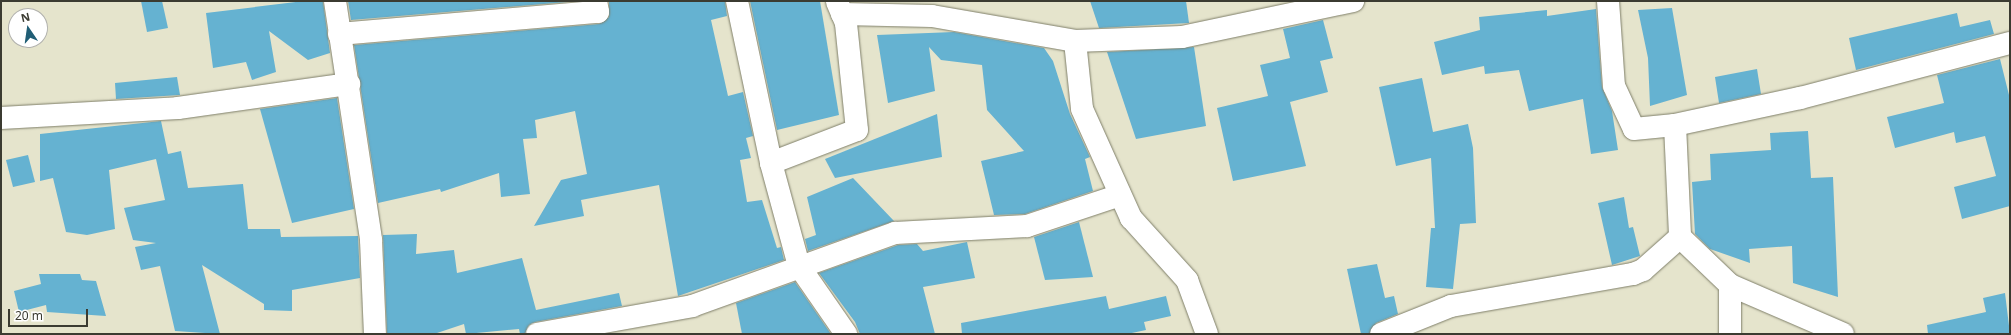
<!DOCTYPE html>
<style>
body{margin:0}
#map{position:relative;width:2011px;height:335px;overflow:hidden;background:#e5e4cc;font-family:"Noto Sans",sans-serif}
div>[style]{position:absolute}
.building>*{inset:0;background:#65b2d1}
.roads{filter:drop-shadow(0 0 1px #7f7f69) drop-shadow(0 0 1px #7f7f69)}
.minor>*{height:22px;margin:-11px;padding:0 11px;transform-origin:11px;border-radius:11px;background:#fff}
span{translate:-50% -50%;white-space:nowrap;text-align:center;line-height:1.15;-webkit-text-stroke:3px #fff;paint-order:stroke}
.frame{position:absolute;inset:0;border:2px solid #3b3b31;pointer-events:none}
.north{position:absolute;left:8px;top:8px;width:40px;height:40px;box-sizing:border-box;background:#fff;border:1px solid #b1b1ad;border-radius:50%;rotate:347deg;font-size:11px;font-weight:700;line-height:16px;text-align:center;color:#3b3b31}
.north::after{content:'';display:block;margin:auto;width:14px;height:18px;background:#205e75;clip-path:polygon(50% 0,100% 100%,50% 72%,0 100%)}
.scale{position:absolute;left:8px;top:309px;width:80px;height:18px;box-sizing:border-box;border:2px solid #3b3b31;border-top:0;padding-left:5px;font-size:12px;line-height:14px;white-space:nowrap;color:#3b3b31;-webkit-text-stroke:3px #fff;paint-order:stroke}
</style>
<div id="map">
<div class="building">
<i style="clip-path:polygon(141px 1px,162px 1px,168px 28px,147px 32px)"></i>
<i style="clip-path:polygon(304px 1px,323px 1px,330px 53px,308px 60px,269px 31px,276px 72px,252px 80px,246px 62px,213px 68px,206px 13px)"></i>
<i style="clip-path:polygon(348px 1px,580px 1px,351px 20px)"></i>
<i style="clip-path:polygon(609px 1px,725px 1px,727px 16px,711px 20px,728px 96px,743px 92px,753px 136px,746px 138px,751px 158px,740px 160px,747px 202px,762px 200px,777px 248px,781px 247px,784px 260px,678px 296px,659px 185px,581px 200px,584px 216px,534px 226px,561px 180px,587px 174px,575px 111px,535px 120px,537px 138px,523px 139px,530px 194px,501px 197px,499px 173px,441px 192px,440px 189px,378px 203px,354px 45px,599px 24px,609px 17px)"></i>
<i style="clip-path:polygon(750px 1px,820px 1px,839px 115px,777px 130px)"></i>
<i style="clip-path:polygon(1090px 1px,1186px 1px,1189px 23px,1099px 28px)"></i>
<i style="clip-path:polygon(1672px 8px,1687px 95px,1650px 106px,1648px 58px,1638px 10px)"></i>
<i style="clip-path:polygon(1596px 9px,1602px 87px,1612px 111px,1618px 150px,1591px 154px,1583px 99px,1529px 111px,1519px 70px,1485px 74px,1484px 66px,1442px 75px,1434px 42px,1480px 30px,1479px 17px,1547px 10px,1547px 16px)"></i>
<i style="clip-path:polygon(1957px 13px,1960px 27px,1990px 20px,1994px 34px,1856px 70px,1849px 38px)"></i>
<i style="clip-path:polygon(1323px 20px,1333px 58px,1320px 61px,1328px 92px,1290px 102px,1306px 166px,1233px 181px,1217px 108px,1268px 96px,1260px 65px,1290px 58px,1283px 29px)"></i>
<i style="clip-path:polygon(954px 32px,1044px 48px,1053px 61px,1070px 114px,1090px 157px,1085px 159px,1093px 191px,1025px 214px,994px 215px,981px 161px,1024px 151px,987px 110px,982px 65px,941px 60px,929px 47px,935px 91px,888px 103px,877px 35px)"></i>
<i style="clip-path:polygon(1194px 47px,1206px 126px,1136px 139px,1107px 52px)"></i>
<i style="clip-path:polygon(2000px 59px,2010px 99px,2010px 206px,1962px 219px,1954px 187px,1996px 176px,1985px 136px,1956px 143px,1954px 132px,1895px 148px,1887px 117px,1944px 103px,1937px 75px)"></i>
<i style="clip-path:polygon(1757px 69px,1761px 94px,1719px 103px,1715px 77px)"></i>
<i style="clip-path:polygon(177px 77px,180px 95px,116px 99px,115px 83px)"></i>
<i style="clip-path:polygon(1422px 78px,1433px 132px,1468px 124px,1473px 148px,1476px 223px,1460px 224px,1453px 289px,1426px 287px,1431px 228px,1435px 228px,1431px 158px,1396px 166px,1379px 87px)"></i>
<i style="clip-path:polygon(337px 98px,354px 209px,292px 223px,260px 109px)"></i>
<i style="clip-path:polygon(937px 114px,942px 157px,835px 178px,825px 159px)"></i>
<i style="clip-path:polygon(161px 121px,168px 154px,181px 151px,188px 188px,243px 184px,248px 229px,280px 229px,281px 237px,358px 236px,360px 278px,292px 290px,292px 311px,264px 310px,264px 304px,202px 265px,220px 334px,175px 331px,160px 266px,141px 270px,135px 247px,156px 243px,133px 240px,124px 208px,165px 200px,156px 159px,109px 170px,115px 229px,87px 235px,66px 232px,53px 178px,40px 181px,40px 134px)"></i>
<i style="clip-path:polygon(1808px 131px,1811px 178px,1833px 177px,1838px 297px,1793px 283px,1792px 246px,1749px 249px,1750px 263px,1710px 249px,1695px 234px,1692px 182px,1711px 180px,1710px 154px,1771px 150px,1770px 133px)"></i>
<i style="clip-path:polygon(28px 155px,35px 182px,13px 187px,6px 160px)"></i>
<i style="clip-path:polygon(853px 178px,894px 221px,808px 251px,805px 239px,816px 235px,807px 197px)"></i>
<i style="clip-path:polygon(1624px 197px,1629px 228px,1633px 227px,1640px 256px,1612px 265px,1598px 203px)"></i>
<i style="clip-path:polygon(1079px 222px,1093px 277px,1045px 280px,1034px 237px)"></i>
<i style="clip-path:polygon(417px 234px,416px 254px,454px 250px,457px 273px,522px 258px,536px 310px,619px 293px,622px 306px,535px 322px,529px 325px,525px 334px,520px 334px,519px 329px,466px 334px,464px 324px,434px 334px,387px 334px,383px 235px)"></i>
<i style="clip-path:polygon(967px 242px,975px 278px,923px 287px,935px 334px,860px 334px,855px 322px,819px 273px,898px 245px,917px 244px,923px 251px)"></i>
<i style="clip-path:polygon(1377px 264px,1385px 298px,1394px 296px,1398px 314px,1376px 323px,1369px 334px,1361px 334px,1347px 269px)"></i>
<i style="clip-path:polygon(39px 274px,80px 274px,82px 280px,96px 281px,106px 316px,47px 312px,46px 305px,19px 312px,14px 291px,41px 284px)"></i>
<i style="clip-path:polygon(795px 282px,831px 334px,742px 334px,736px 303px)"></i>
<i style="clip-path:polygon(2005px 293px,2010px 334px,1928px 334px,1927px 325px,1986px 312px,1983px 298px)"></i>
<i style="clip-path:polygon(1106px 296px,1109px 309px,1166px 296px,1171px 316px,1144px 322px,1146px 330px,1127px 334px,962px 334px,961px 323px)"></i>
</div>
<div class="roads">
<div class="minor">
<i style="left:335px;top:1px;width:242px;rotate:81.4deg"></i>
<i style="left:371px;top:240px;width:94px;rotate:87.6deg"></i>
<i style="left:737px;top:1px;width:166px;rotate:78.1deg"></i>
<i style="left:771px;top:163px;width:107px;rotate:74.8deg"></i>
<i style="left:799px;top:266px;width:83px;rotate:55.3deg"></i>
<i style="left:1608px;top:1px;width:85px;rotate:86deg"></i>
<i style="left:1614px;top:86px;width:47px;rotate:65.1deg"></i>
<i style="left:1634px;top:129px;width:41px;rotate:-5.6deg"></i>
<i style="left:1675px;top:125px;width:128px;rotate:-12.2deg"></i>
<i style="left:1800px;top:98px;width:217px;rotate:-14.7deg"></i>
<i style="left:842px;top:14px;width:90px;rotate:1.3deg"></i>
<i style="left:932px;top:16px;width:145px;rotate:9.9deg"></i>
<i style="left:1075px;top:41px;width:107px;rotate:-2.1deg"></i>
<i style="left:1182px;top:37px;width:175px;rotate:-11.9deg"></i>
<i style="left:339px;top:34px;width:260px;rotate:-4.9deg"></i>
<i style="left:598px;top:12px;width:11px;rotate:-100deg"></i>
<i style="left:1075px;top:41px;width:68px;rotate:84.1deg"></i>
<i style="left:1082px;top:109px;width:120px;rotate:65.8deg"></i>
<i style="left:1131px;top:218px;width:84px;rotate:47.9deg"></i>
<i style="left:1187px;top:280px;width:58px;rotate:69.7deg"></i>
<i style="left:1px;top:118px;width:177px;rotate:-3.2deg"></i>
<i style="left:178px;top:108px;width:173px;rotate:-8deg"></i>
<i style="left:1675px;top:125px;width:112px;rotate:87.4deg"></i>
<i style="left:1680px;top:237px;width:69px;rotate:43.8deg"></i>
<i style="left:1730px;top:285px;width:49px;rotate:90deg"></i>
<i style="left:771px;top:163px;width:92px;rotate:-21deg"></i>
<i style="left:857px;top:130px;width:108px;rotate:-95.9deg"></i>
<i style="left:846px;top:23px;width:23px;rotate:-113deg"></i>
<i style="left:1730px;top:285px;width:123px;rotate:23.4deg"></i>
<i style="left:537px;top:334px;width:158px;rotate:-10.2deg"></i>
<i style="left:692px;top:306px;width:216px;rotate:-19.8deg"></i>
<i style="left:895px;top:233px;width:132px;rotate:-3deg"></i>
<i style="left:1027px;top:226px;width:98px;rotate:-18.4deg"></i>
<i style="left:1381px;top:334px;width:75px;rotate:-21.8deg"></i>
<i style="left:1451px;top:306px;width:185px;rotate:-10deg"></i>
<i style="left:1633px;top:274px;width:11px;rotate:-22deg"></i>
<i style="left:1643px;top:270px;width:50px;rotate:-41.7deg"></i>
</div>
</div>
<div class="frame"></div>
<div class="north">N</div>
<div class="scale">20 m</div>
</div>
